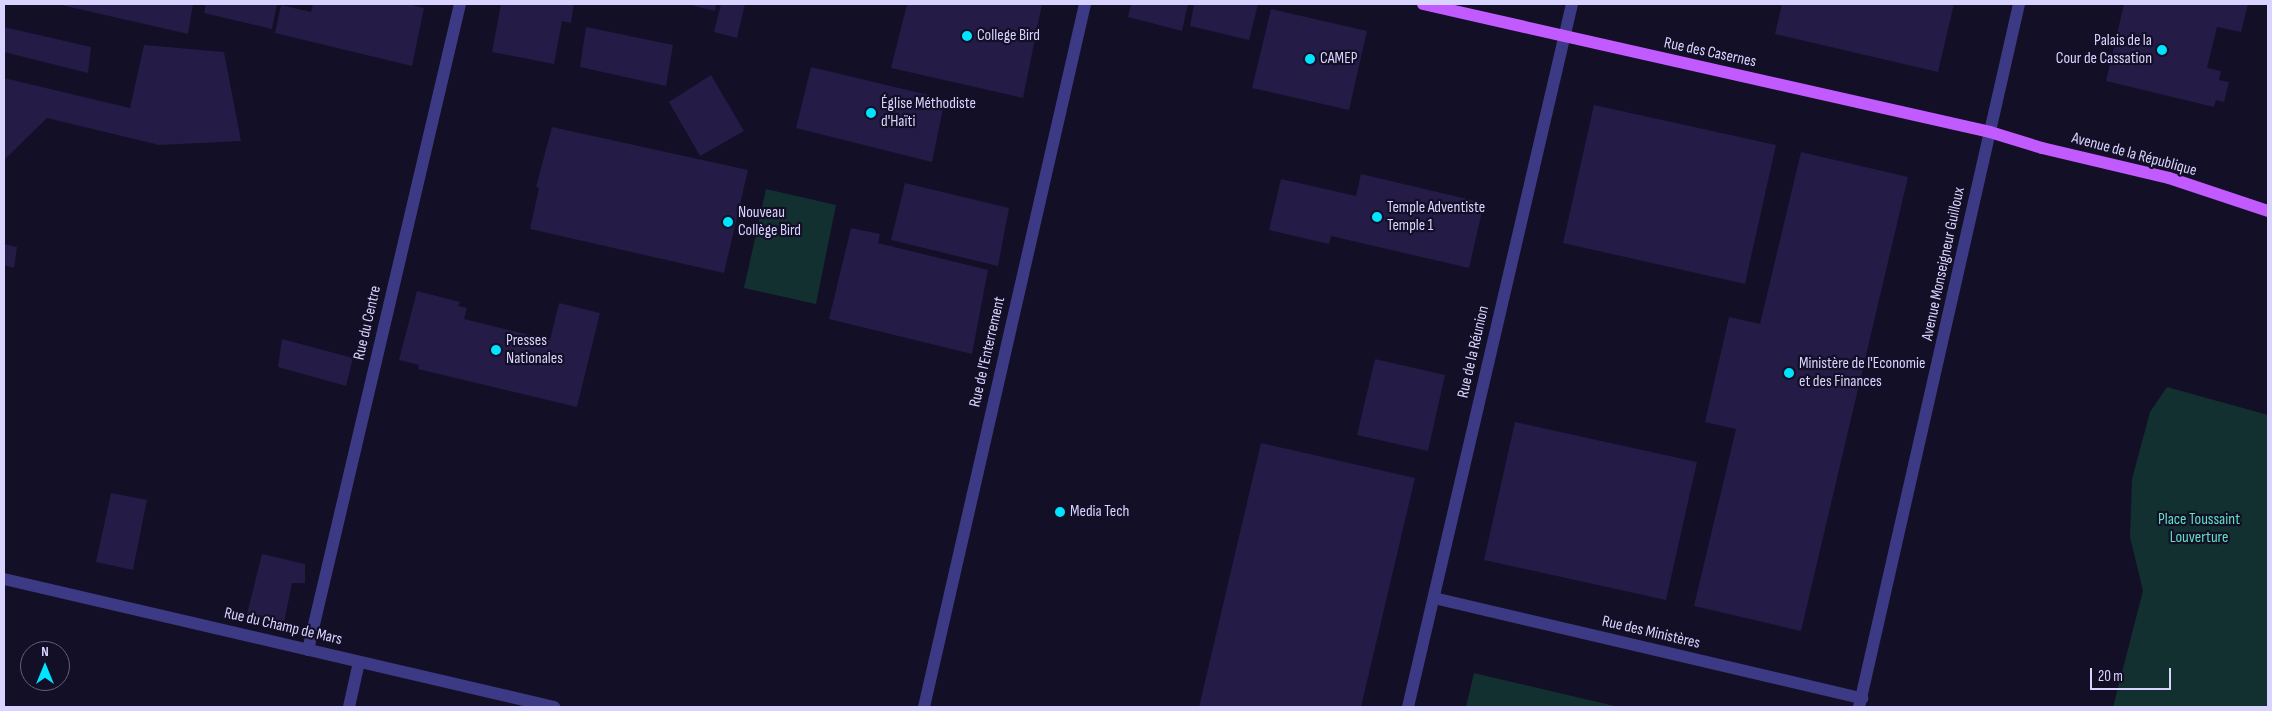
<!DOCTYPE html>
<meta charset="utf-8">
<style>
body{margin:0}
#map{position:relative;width:2272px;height:711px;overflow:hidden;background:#130f26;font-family:"Sofia Sans Condensed",sans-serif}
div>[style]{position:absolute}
.green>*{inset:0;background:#12302f}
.building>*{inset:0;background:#241b47}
.minor>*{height:12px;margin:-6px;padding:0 6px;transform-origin:6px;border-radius:6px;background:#3d3a85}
.major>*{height:12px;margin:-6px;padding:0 6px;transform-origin:6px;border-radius:6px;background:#c25bff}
.dots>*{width:14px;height:14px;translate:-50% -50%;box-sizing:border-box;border:2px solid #130f26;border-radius:50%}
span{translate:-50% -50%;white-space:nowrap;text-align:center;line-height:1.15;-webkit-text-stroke:4.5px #130f26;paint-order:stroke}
.poi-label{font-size:16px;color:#d9d4ff}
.left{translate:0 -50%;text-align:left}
.right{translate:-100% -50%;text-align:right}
.street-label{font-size:16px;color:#d9d4ff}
.park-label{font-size:16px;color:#5fe0c0}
.frame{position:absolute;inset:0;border:5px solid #d9d4ff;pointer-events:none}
.north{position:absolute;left:20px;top:641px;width:50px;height:50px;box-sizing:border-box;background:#130f26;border:1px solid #625e7d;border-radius:50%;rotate:0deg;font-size:14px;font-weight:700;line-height:20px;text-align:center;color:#d9d4ff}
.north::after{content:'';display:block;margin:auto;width:18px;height:22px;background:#00e5ff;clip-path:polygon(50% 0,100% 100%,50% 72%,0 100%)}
.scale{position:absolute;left:2090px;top:668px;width:81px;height:22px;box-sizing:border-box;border:2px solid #d9d4ff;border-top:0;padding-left:6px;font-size:15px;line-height:18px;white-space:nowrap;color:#d9d4ff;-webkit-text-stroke:4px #130f26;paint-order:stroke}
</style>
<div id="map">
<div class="green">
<i style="clip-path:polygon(766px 189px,836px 205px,816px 304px,744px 288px)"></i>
<i style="clip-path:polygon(2167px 387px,2268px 415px,2268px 707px,2113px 707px,2143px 591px,2130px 537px,2132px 479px,2150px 412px)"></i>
<i style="clip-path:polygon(1474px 673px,1619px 707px,1466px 707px)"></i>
</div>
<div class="building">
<i style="clip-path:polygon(57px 4px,193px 4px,188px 34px)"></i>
<i style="clip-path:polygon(206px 4px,277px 4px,272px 29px,204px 13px)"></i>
<i style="clip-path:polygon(313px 4px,408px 4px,424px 8px,412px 66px,275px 33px,281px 5px,311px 12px)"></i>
<i style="clip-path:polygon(501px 4px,574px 4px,571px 23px,562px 21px,554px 64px,492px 52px)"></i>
<i style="clip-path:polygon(687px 4px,716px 4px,715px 11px)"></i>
<i style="clip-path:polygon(721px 4px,745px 4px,737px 38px,714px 32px)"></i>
<i style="clip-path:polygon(907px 4px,1042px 4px,1023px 98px,891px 68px)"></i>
<i style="clip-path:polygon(1131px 4px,1188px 4px,1182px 31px,1128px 17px)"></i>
<i style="clip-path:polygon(1194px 4px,1258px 4px,1249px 40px,1190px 26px)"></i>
<i style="clip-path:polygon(1782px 4px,1954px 4px,1938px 72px,1775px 34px)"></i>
<i style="clip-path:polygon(2124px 4px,2248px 4px,2241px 32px,2217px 27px,2207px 68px,2221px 71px,2219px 80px,2229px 82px,2224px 102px,2216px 100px,2214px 107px,2106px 81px)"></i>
<i style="clip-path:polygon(1271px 9px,1367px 31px,1349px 110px,1252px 88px)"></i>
<i style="clip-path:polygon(4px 27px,91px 47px,88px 73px,4px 52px)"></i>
<i style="clip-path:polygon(586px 27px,673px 45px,666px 86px,580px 67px)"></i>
<i style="clip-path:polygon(144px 45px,224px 52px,241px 141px,159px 145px,47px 118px,4px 160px,4px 78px,130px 108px)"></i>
<i style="clip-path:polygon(811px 67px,945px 99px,932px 162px,796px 128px)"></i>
<i style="clip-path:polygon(711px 75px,744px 131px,700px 156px,669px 102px)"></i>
<i style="clip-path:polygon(1594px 105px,1776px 145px,1745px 284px,1563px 243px)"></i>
<i style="clip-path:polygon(552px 127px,748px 170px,724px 273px,530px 229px,539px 188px,536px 187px)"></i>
<i style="clip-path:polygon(1801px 152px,1908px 177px,1801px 631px,1694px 606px,1736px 429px,1705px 422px,1729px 317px,1760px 324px)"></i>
<i style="clip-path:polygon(1361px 174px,1484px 203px,1469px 268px,1331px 236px,1329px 244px,1269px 230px,1281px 179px,1356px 196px)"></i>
<i style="clip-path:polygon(905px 183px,1009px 208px,998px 266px,891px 240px)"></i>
<i style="clip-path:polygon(851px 228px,880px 234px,878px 243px,988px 270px,972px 354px,829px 319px)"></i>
<i style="clip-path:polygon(4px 244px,17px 247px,14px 268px,4px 265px)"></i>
<i style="clip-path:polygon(417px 291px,460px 302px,458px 306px,467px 308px,464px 319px,550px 340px,559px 303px,600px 313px,577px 407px,418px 369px,419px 365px,399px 360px)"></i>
<i style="clip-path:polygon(282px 339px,353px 358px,346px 386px,278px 367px)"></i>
<i style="clip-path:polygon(1375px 359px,1445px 375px,1428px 451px,1357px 435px)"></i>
<i style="clip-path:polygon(1515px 422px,1697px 462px,1666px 600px,1484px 560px)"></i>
<i style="clip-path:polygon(1261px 443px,1415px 478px,1361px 707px,1199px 707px)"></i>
<i style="clip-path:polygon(111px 493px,147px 500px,133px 570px,96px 562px)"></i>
<i style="clip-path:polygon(262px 554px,305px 564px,305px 583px,292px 583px,284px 623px,247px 614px)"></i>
</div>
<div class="minor">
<i style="left:4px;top:579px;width:565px;rotate:13.1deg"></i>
<i style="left:1434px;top:598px;width:440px;rotate:13.2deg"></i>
<i style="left:308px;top:650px;width:664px;rotate:-76.76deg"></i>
<i style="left:349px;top:707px;width:46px;rotate:-77.5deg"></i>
<i style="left:924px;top:707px;width:721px;rotate:-77.1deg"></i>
<i style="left:1408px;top:707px;width:722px;rotate:-76.87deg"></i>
<i style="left:1859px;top:707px;width:721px;rotate:-77.18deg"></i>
</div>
<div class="major">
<i style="left:1423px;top:4px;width:581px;rotate:12.72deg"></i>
<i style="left:1990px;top:132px;width:54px;rotate:17.1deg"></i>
<i style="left:2042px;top:148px;width:130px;rotate:13.3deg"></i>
<i style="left:2169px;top:178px;width:104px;rotate:18.4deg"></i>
</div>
<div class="dots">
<i style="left:967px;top:36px;background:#00e5ff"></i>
<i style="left:2162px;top:50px;background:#00e5ff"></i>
<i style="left:1310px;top:59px;background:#00e5ff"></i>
<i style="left:871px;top:113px;background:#00e5ff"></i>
<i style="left:1377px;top:217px;background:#00e5ff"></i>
<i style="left:728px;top:222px;background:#00e5ff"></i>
<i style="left:496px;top:350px;background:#00e5ff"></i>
<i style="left:1789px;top:373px;background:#00e5ff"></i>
<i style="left:1060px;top:512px;background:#00e5ff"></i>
</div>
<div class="poi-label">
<span class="left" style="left:977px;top:36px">College Bird</span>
<span class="right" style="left:2152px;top:50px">Palais de la<br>Cour de Cassation</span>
<span class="left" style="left:1320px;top:59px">CAMEP</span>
<span class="left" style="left:881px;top:113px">Église Méthodiste<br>d'Haïti</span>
<span class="left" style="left:1387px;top:217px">Temple Adventiste<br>Temple 1</span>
<span class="left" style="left:738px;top:222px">Nouveau<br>Collège Bird</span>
<span class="left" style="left:506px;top:350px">Presses<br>Nationales</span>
<span class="left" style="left:1799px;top:373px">Ministère de l'Economie<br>et des Finances</span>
<span class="left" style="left:1070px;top:512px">Media Tech</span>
</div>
<div class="street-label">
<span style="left:1710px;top:53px;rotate:12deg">Rue des Casernes</span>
<span style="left:2134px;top:155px;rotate:15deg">Avenue de la République</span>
<span style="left:1944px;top:264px;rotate:-78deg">Avenue Monseigneur Guilloux</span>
<span style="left:368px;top:323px;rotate:-77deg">Rue du Centre</span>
<span style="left:988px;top:352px;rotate:-77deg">Rue de l'Enterrement</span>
<span style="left:1474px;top:352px;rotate:-77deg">Rue de la Réunion</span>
<span style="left:283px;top:627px;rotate:13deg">Rue du Champ de Mars</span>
<span style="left:1651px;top:633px;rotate:13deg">Rue des Ministères</span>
</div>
<div class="park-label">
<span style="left:2199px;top:529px">Place Toussaint<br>Louverture</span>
</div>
<div class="frame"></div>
<div class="north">N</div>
<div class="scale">20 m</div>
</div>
